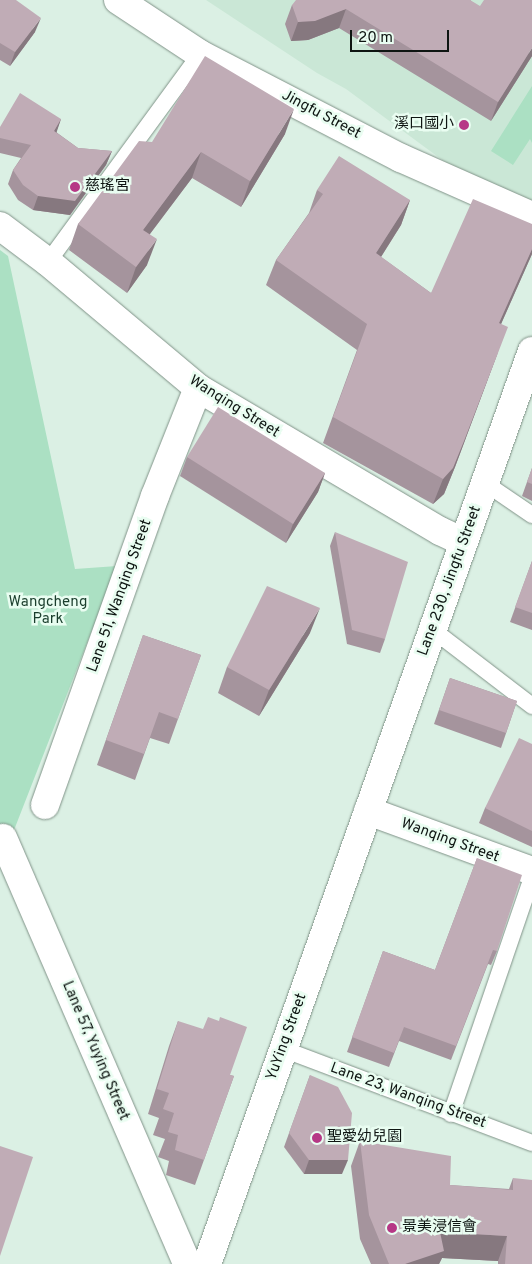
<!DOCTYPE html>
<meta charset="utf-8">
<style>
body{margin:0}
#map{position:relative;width:532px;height:1264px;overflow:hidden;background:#dbf0e4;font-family:Overpass,"Noto Sans TC",sans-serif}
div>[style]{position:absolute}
.built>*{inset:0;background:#cae7d6}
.green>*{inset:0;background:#abe0c3}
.roads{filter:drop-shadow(0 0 1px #809388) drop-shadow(0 0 1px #809388)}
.lane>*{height:16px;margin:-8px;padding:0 8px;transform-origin:8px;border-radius:8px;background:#fff}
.street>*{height:28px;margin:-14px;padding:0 14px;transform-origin:14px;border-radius:14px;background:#fff}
.secondary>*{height:28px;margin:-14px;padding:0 14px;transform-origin:14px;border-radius:14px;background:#fff}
.wall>*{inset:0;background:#a5949d}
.shaded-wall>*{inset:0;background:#86787f}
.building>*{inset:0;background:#c0acb6}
.dots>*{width:14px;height:14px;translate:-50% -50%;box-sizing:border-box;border:2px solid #e9fdf1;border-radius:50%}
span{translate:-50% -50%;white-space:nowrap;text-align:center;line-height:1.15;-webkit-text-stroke:5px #e9fdf1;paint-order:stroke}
.street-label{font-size:15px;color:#0e1512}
.poi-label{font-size:15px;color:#0e1512}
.right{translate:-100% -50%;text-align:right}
.left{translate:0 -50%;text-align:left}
.park-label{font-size:15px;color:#1b3e2d}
.scale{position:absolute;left:350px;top:30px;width:99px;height:22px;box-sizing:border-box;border:2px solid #0e1512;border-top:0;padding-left:6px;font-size:15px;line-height:18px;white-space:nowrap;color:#0e1512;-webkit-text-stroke:4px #e9fdf1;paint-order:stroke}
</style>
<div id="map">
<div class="built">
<i style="clip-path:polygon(206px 0,532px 0,532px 201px,445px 162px,346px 89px,317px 73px)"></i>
</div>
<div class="green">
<i style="clip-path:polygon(532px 86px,532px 143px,530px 139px,513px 165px,491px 151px)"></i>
<i style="clip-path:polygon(0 250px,8px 256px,75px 569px,117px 566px,0 866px)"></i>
</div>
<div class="roads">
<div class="lane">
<i style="left:48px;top:262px;width:258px;rotate:-53.8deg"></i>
<i style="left:485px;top:483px;width:57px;rotate:34.2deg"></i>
<i style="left:433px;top:630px;width:125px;rotate:37.5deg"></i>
<i style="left:283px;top:1049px;width:266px;rotate:20.7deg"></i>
<i style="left:451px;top:1114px;width:250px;rotate:-71.1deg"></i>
</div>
<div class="street">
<i style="left:0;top:226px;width:60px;rotate:36.9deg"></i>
<i style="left:48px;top:262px;width:196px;rotate:40deg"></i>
<i style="left:198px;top:388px;width:281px;rotate:30.6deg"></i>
<i style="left:440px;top:531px;width:26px;rotate:25deg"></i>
<i style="left:45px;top:805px;width:328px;rotate:-70.4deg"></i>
<i style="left:155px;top:496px;width:116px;rotate:-68.3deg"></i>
<i style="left:368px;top:811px;width:175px;rotate:20.1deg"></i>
<i style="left:3px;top:838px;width:464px;rotate:66.6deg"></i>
<i style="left:207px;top:1264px;width:969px;rotate:-70.41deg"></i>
</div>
<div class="secondary">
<i style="left:118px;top:0;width:98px;rotate:33.4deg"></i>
<i style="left:200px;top:54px;width:226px;rotate:27.4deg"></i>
<i style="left:401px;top:158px;width:143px;rotate:23.9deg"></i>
</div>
</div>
<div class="wall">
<i style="clip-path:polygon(0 0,35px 32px,10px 66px,0 60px)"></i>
<i style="clip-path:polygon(470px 0,532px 56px,491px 121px,339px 28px,308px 40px,291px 41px,285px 24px,292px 5px)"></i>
<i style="clip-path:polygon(61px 119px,56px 132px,78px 148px,112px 151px,106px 165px,70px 215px,33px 210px,18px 200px,8px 184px,13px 170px,21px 158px,0 153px,0 127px)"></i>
<i style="clip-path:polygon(285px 134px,241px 207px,192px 178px,150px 234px,147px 265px,127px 293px,69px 250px,78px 224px,152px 142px)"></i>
<i style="clip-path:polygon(317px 190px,410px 200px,401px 225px,381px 257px,431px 293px,532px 224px,532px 254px,501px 324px,498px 352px,455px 467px,444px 494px,433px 504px,323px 443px,357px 350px,266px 285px,276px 260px,309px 213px)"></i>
<i style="clip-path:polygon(187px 457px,325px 473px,318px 492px,286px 543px,180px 476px)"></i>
<i style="clip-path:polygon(532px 468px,532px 501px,522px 496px)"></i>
<i style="clip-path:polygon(335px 532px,385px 639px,380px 653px,347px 644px,330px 546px)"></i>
<i style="clip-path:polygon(532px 561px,532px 630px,510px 622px)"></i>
<i style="clip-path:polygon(310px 633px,259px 716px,218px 693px,227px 667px)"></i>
<i style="clip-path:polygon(143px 635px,201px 655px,169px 744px,150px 738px,135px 780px,97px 765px)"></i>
<i style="clip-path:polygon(450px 678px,517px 701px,501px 748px,434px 724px)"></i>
<i style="clip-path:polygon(532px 744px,532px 847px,479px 823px,485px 808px)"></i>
<i style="clip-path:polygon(477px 858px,497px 951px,491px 965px,488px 964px,451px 1060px,399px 1041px,389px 1067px,347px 1052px,383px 951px,435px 970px)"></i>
<i style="clip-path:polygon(178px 1021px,230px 1075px,234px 1076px,195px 1185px,166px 1175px,169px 1161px,158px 1157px,165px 1139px,153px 1135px,159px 1118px,148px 1114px,169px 1046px)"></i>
<i style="clip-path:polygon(310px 1075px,342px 1174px,304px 1174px,284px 1147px)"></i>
<i style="clip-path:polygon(360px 1141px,450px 1185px,509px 1189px,513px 1178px,532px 1264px,498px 1264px,498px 1261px,442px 1258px,439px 1264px,371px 1264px,360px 1239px,351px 1166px)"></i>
</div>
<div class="shaded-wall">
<i style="clip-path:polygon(346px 9px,339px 28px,308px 40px,291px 41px,298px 22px)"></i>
<i style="clip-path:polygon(41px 18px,35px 32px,10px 66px,15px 52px)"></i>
<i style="clip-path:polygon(532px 48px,532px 56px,491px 121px,498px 102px)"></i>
<i style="clip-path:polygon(294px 109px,285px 134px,241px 207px,250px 181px)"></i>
<i style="clip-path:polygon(61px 119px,56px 134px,54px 131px)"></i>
<i style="clip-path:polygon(112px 151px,106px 165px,70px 215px,33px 210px,38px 196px)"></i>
<i style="clip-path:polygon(201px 152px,192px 178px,134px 255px,143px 230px)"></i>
<i style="clip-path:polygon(410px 200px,401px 225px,367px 279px,376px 253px)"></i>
<i style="clip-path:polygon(157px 239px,147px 265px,127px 293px,136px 267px)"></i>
<i style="clip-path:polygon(532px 249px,532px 254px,490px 349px,499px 323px)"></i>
<i style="clip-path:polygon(498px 352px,455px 467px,444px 494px,433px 504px,443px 479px)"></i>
<i style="clip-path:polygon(325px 473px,318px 492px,286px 543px,293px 524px)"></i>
<i style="clip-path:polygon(320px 608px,310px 633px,259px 716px,269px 690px)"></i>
<i style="clip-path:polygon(309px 1160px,348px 1160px,342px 1174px,304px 1174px)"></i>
<i style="clip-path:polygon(440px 1232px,507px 1236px,498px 1261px,442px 1258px,439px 1264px,405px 1264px)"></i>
</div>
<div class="building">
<i style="clip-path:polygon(0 0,16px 0,41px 18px,15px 52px,0 43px)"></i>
<i style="clip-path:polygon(296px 0,470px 0,480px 6px,484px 0,532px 0,532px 48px,498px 102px,346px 9px,315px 21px,298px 22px,292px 5px)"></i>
<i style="clip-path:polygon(205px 56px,294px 109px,250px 181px,201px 152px,143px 230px,157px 239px,136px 267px,78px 224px,139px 141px,152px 142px)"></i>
<i style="clip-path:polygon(20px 93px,61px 119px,54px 131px,78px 148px,112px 151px,75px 201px,38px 196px,23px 185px,13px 170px,31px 145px,0 138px,0 127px)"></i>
<i style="clip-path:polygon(339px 156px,410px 200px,376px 253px,431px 293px,473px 199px,532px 224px,532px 249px,499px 323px,508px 327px,464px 441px,453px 468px,443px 479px,333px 417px,367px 324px,276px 260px,323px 194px,317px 190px)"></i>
<i style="clip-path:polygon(218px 407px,325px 473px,293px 524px,187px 457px)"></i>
<i style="clip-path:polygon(532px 468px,532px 484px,527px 482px)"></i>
<i style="clip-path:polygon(335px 532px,408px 562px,385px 639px,352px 630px)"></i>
<i style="clip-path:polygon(532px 561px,532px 613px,515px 607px)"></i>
<i style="clip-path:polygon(267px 586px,320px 608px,269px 690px,227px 667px)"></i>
<i style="clip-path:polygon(143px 635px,201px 655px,178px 719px,159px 712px,144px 754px,106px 740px)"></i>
<i style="clip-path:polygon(450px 678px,517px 701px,506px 733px,439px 710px)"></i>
<i style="clip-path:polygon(519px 738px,532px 744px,532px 831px,485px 808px)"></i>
<i style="clip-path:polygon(477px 858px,522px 875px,497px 951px,493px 950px,456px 1046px,404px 1027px,394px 1053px,352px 1037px,383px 951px,435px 970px)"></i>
<i style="clip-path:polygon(208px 1017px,219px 1021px,220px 1017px,247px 1027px,230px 1075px,234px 1076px,204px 1160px,175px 1150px,178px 1135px,168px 1132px,174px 1113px,163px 1109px,169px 1093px,157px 1089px,178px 1021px,203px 1029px)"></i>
<i style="clip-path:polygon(310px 1075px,338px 1087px,352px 1113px,348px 1160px,309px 1160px,289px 1133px)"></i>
<i style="clip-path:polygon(360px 1141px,451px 1156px,450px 1185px,513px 1190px,513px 1178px,532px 1180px,532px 1264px,505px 1264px,507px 1236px,440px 1232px,444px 1251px,405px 1264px,389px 1264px,369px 1215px)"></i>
<i style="clip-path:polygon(0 1146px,33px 1157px,0 1256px)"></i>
</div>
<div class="dots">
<i style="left:464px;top:125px;background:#b63886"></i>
<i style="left:75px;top:187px;background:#b63886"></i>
<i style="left:317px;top:1138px;background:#b63886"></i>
<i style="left:392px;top:1228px;background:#b63886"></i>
</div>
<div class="street-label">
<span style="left:321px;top:115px;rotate:28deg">Jingfu Street</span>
<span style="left:234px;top:407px;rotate:32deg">Wanqing Street</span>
<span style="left:450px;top:581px;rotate:-70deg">Lane 230, Jingfu Street</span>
<span style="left:120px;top:596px;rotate:-70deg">Lane 51, Wanqing Street</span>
<span style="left:450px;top:841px;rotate:20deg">Wanqing Street</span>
<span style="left:287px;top:1037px;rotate:-70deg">YuYing Street</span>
<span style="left:95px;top:1051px;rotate:67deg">Lane 57, Yuying Street</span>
<span style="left:408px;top:1096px;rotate:20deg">Lane 23, Wanqing Street</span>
</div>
<div class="poi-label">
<span class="right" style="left:454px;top:125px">溪口國小</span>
<span class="left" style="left:85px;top:187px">慈瑤宮</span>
<span class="left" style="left:327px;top:1138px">聖愛幼兒園</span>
<span class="left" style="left:402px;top:1228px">景美浸信會</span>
</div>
<div class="park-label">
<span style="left:48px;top:611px">Wangcheng<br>Park</span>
</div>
<div class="scale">20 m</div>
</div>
